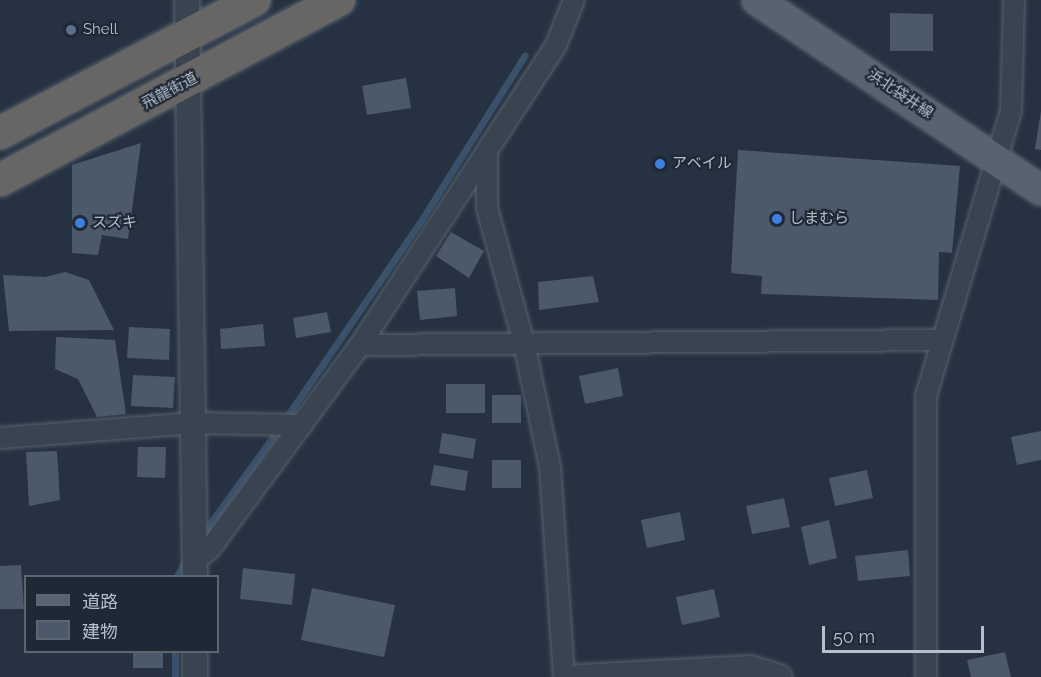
<!DOCTYPE html>
<meta charset="utf-8">
<style>
body{margin:0}
#map{position:relative;width:1041px;height:677px;overflow:hidden;background:#263241;font-family:Raleway,"Noto Sans JP",sans-serif}
div>[style]{position:absolute}
.stream>*{height:7px;margin:-3.5px;padding:0 3.5px;transform-origin:3.5px;border-radius:3.5px;background:#3b506a}
.building>*{inset:0;background:#4c596a}
.roads{filter:drop-shadow(0 0 2px #58626e) drop-shadow(0 0 2px #58626e)}
.minor>*{height:20px;margin:-10px;padding:0 10px;transform-origin:10px;border-radius:10px;background:#3a4451}
.tertiary>*{height:24px;margin:-12px;padding:0 12px;transform-origin:12px;border-radius:12px;background:#3a4451}
.primary>*{height:30px;margin:-15px;padding:0 15px;transform-origin:15px;border-radius:15px;background:#586371}
.trunk>*{height:32px;margin:-16px;padding:0 16px;transform-origin:16px;border-radius:16px;background:#686664}
.dots>*{width:16px;height:16px;translate:-50% -50%;box-sizing:border-box;border:3px solid #1f2936;border-radius:50%}
span{translate:-50% -50%;white-space:nowrap;text-align:center;line-height:1.15;-webkit-text-stroke:4.5px #1f2936;paint-order:stroke}
.poi-label{font-size:15px;color:#b7bfcb}
.left{translate:0 -50%;text-align:left}
.street-label{font-size:15px;color:#b7bfcb}
.legend{position:absolute;left:24px;top:575px;width:195px;height:78px;box-sizing:border-box;background:#1f2936;border:2px solid #5c6572;margin:0;padding:8px 10px;list-style:none;font-size:18px;color:#b7bfcb}
.legend li{display:flex;align-items:center;gap:12px;height:30px}
.legend b{width:30px;border:2px solid #5c6572}
.scale{position:absolute;left:822px;top:626px;width:162px;height:27px;box-sizing:border-box;border:3px solid #b7bfcb;border-top:0;padding-left:8px;font-size:18px;line-height:21px;white-space:nowrap;color:#b7bfcb;-webkit-text-stroke:4px #1f2936;paint-order:stroke}
</style>
<div id="map">
<div class="stream">
<i style="left:288px;top:415px;width:232px;rotate:-55.6deg"></i>
<i style="left:419px;top:224px;width:199px;rotate:-57.9deg"></i>
<i style="left:201px;top:536px;width:121px;rotate:-54.1deg"></i>
<i style="left:177px;top:576px;width:24px;rotate:-62deg"></i>
<i style="left:175px;top:652px;width:25px;rotate:90deg"></i>
</div>
<div class="building">
<i style="clip-path:polygon(890px 13px,933px 14px,933px 51px,890px 51px)"></i>
<i style="clip-path:polygon(406px 78px,411px 108px,367px 115px,362px 86px)"></i>
<i style="clip-path:polygon(1041px 111px,1041px 150px,1035px 149px)"></i>
<i style="clip-path:polygon(141px 143px,128px 239px,102px 235px,98px 255px,72px 253px,72px 165px)"></i>
<i style="clip-path:polygon(738px 150px,960px 166px,952px 253px,939px 252px,938px 300px,761px 294px,762px 276px,731px 273px)"></i>
<i style="clip-path:polygon(451px 232px,484px 251px,469px 278px,436px 256px)"></i>
<i style="clip-path:polygon(65px 272px,89px 280px,114px 330px,9px 331px,3px 275px,45px 277px)"></i>
<i style="clip-path:polygon(593px 276px,599px 302px,539px 310px,538px 282px)"></i>
<i style="clip-path:polygon(455px 288px,457px 316px,420px 320px,417px 291px)"></i>
<i style="clip-path:polygon(327px 312px,331px 332px,296px 338px,293px 318px)"></i>
<i style="clip-path:polygon(263px 324px,265px 346px,221px 349px,220px 329px)"></i>
<i style="clip-path:polygon(129px 327px,170px 329px,169px 360px,127px 358px)"></i>
<i style="clip-path:polygon(56px 337px,115px 340px,126px 414px,97px 417px,78px 379px,55px 369px)"></i>
<i style="clip-path:polygon(618px 368px,623px 396px,585px 404px,579px 376px)"></i>
<i style="clip-path:polygon(133px 375px,175px 377px,173px 408px,131px 406px)"></i>
<i style="clip-path:polygon(446px 384px,485px 384px,485px 413px,446px 413px)"></i>
<i style="clip-path:polygon(492px 395px,521px 395px,521px 423px,492px 423px)"></i>
<i style="clip-path:polygon(1041px 431px,1041px 460px,1017px 465px,1011px 437px)"></i>
<i style="clip-path:polygon(442px 433px,476px 439px,473px 459px,439px 453px)"></i>
<i style="clip-path:polygon(138px 447px,166px 447px,165px 478px,137px 477px)"></i>
<i style="clip-path:polygon(57px 451px,60px 500px,29px 506px,26px 452px)"></i>
<i style="clip-path:polygon(492px 460px,521px 460px,521px 488px,492px 488px)"></i>
<i style="clip-path:polygon(434px 465px,468px 471px,465px 491px,430px 485px)"></i>
<i style="clip-path:polygon(867px 470px,873px 498px,835px 506px,829px 478px)"></i>
<i style="clip-path:polygon(784px 498px,790px 527px,752px 534px,746px 506px)"></i>
<i style="clip-path:polygon(680px 512px,685px 540px,647px 548px,641px 520px)"></i>
<i style="clip-path:polygon(829px 520px,837px 558px,809px 565px,801px 527px)"></i>
<i style="clip-path:polygon(908px 550px,910px 576px,858px 581px,855px 556px)"></i>
<i style="clip-path:polygon(21px 565px,24px 609px,0 609px,0 566px)"></i>
<i style="clip-path:polygon(243px 568px,295px 574px,292px 605px,240px 599px)"></i>
<i style="clip-path:polygon(312px 588px,395px 605px,384px 657px,301px 640px)"></i>
<i style="clip-path:polygon(714px 589px,720px 617px,682px 625px,676px 597px)"></i>
<i style="clip-path:polygon(133px 652px,163px 652px,163px 668px,133px 668px)"></i>
<i style="clip-path:polygon(1005px 652px,1011px 677px,971px 677px,967px 660px)"></i>
</div>
<div class="roads">
<div class="minor">
<i style="left:487px;top:154px;width:54px;rotate:90deg"></i>
<i style="left:487px;top:208px;width:140px;rotate:74.7deg"></i>
<i style="left:524px;top:343px;width:127px;rotate:78.2deg"></i>
<i style="left:550px;top:467px;width:210px;rotate:86.2deg"></i>
<i style="left:360px;top:345px;width:580px;rotate:-0.49deg"></i>
<i style="left:0;top:438px;width:195px;rotate:-4.4deg"></i>
<i style="left:194px;top:423px;width:108px;rotate:1.1deg"></i>
<i style="left:195px;top:560px;width:17px;rotate:-36deg"></i>
<i style="left:209px;top:550px;width:255px;rotate:-53.6deg"></i>
<i style="left:360px;top:345px;width:358px;rotate:-56.8deg"></i>
<i style="left:556px;top:45px;width:48px;rotate:-68.2deg"></i>
<i style="left:926px;top:677px;width:281px;rotate:-90deg"></i>
<i style="left:926px;top:396px;width:298px;rotate:-73.4deg"></i>
<i style="left:1011px;top:110px;width:110px;rotate:-88.4deg"></i>
</div>
<div class="tertiary">
<i style="left:187px;top:0;width:576px;rotate:89.2deg"></i>
<i style="left:195px;top:677px;width:25px;rotate:-90deg"></i>
<i style="left:579px;top:677px;width:171px;rotate:-3deg"></i>
<i style="left:750px;top:668px;width:31px;rotate:17deg"></i>
</div>
<div class="primary">
<i style="left:757px;top:0;width:342px;rotate:33.8deg"></i>
</div>
<div class="trunk">
<i style="left:0;top:133px;width:287px;rotate:-27.6deg"></i>
<i style="left:0;top:180px;width:384px;rotate:-28deg"></i>
</div>
</div>
<div class="dots">
<i style="left:71px;top:30px;background:#5c6f8a"></i>
<i style="left:660px;top:164px;background:#3f7fe0"></i>
<i style="left:777px;top:219px;background:#3f7fe0"></i>
<i style="left:80px;top:223px;background:#3f7fe0"></i>
</div>
<div class="poi-label">
<span class="left" style="left:83px;top:30px">Shell</span>
<span class="left" style="left:672px;top:164px">アベイル</span>
<span class="left" style="left:789px;top:219px">しまむら</span>
<span class="left" style="left:92px;top:223px">スズキ</span>
</div>
<div class="street-label">
<span style="left:170px;top:91px;rotate:-28deg">飛龍街道</span>
<span style="left:900px;top:94px;rotate:34deg">浜北袋井線</span>
</div>
<ul class="legend">
<li><b style="height:8px;background:#586371"></b>道路</li>
<li><b style="height:16px;background:#4c596a"></b>建物</li>
</ul>
<div class="scale">50 m</div>
</div>
